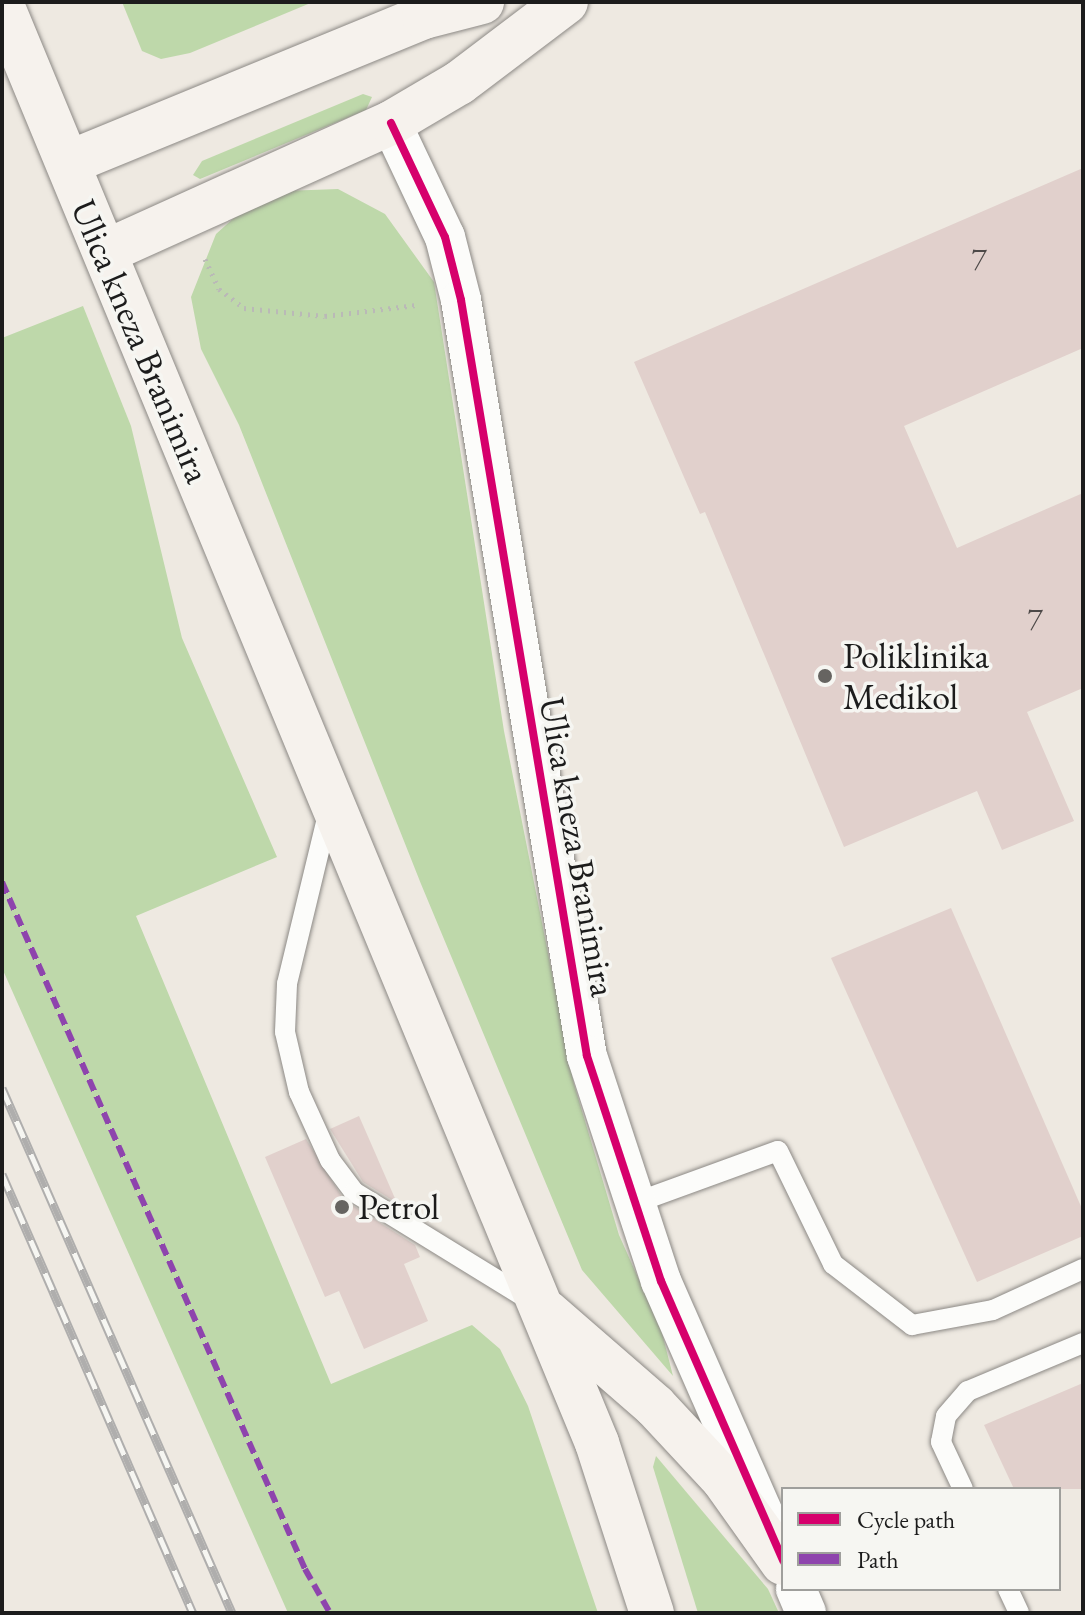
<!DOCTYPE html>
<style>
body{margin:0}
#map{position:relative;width:1085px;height:1615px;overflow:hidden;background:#eee9e1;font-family:"EB Garamond",serif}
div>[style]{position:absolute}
.green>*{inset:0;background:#bed8aa}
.building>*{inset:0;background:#e1d0cc}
.path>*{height:5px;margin-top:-2.5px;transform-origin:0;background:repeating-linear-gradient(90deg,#bab9b7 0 2px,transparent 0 8px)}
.roads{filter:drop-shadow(0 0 2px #8c8985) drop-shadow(0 0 2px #8c8985)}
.lane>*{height:20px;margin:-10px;padding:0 10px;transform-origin:10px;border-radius:10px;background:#fcfcfa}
.street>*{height:40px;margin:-20px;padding:0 20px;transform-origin:20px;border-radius:20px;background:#fcfcfa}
.secondary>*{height:44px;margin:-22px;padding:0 22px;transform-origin:22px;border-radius:22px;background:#f6f2ed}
.rail>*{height:9px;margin-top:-4.5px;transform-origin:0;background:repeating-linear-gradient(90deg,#f6f6f2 0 18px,#afaead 0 36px);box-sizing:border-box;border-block:2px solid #afaead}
.quiet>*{height:6px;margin-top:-3px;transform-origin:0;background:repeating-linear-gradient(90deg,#8e44ad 0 12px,transparent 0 18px)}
.cycleway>*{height:8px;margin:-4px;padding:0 4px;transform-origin:4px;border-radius:4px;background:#d6006c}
.dots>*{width:22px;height:22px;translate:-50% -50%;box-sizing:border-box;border:4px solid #f6f6f2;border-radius:50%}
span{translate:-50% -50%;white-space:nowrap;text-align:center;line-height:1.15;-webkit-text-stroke:7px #f6f6f2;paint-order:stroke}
.number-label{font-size:32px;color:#4d4948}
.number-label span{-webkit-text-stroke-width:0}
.street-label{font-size:36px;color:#1c1c1c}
.poi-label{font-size:36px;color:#1c1c1c}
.left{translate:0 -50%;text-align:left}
.frame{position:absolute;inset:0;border:4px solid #1c1c1c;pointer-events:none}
.legend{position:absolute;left:781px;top:1487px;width:280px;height:104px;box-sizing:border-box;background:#f6f6f2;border:2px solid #9f9f9c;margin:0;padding:10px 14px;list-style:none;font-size:24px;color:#1c1c1c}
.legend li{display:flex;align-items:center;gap:16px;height:40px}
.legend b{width:40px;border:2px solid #9f9f9c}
</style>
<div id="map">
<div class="green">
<i style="clip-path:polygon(122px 2px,313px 2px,190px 53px,161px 59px,142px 51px)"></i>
<i style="clip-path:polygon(363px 94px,372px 97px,366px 110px,200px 179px,193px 175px,202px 161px)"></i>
<i style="clip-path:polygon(338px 189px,385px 214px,434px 282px,504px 731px,574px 1084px,619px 1235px,661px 1329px,673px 1376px,582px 1270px,421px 884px,239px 425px,201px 349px,191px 297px,216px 234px,245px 208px,284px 191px)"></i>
<i style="clip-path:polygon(83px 306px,131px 426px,182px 638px,277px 857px,136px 916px,331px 1384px,472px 1325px,500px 1349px,528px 1406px,598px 1613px,288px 1613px,2px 968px,2px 338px)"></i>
<i style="clip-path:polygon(656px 1456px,768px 1589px,779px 1613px,698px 1613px,653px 1467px)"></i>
</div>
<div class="building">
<i style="clip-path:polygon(1083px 168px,1083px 348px,904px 426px,957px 548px,1083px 493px,1083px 688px,1027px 712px,1074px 821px,1002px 850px,977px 791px,844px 847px,705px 512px,700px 514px,634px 362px)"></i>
<i style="clip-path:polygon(951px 908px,1083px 1211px,1083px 1236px,977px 1282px,831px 958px)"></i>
<i style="clip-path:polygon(359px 1116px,397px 1203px,363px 1182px,330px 1129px)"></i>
<i style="clip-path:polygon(306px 1139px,344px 1200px,415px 1245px,420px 1257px,404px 1264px,428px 1321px,364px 1349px,339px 1291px,325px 1297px,265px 1157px)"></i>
<i style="clip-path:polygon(1083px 1383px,1083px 1489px,1014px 1489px,984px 1425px)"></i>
</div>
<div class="path">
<i style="left:205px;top:259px;width:33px;rotate:65deg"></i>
<i style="left:219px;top:289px;width:31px;rotate:37deg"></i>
<i style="left:244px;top:308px;width:81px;rotate:5.6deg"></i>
<i style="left:325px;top:316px;width:92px;rotate:-6.9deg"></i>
</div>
<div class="roads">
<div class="lane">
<i style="left:329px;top:810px;width:179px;rotate:103.6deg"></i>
<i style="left:287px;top:984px;width:48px;rotate:92.4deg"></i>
<i style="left:285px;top:1032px;width:62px;rotate:76.9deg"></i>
<i style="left:299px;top:1092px;width:75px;rotate:65.5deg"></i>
<i style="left:330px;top:1160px;width:40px;rotate:53deg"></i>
<i style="left:354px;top:1192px;width:208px;rotate:31.6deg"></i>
<i style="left:632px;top:1204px;width:155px;rotate:-20deg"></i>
<i style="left:778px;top:1151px;width:126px;rotate:64deg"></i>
<i style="left:833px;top:1264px;width:100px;rotate:37.7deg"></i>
<i style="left:912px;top:1325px;width:82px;rotate:-10.5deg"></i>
<i style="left:993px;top:1310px;width:99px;rotate:-24.5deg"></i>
<i style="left:963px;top:1489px;width:52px;rotate:-115.1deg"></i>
<i style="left:941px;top:1442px;width:26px;rotate:-79deg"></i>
<i style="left:946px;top:1416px;width:33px;rotate:-49deg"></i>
<i style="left:968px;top:1391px;width:125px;rotate:-22.7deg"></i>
<i style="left:1008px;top:1589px;width:26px;rotate:65deg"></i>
</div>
<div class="street">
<i style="left:391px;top:123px;width:126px;rotate:64.7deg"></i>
<i style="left:445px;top:237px;width:65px;rotate:75.7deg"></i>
<i style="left:461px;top:300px;width:766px;rotate:80.54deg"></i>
<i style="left:587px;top:1056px;width:237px;rotate:71.8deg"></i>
<i style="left:661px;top:1281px;width:261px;rotate:66.3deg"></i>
<i style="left:796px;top:1589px;width:26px;rotate:67deg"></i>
</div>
<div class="secondary">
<i style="left:2px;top:5px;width:1556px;rotate:67.52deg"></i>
<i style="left:597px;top:1443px;width:179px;rotate:72.1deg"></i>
<i style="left:68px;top:163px;width:385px;rotate:-22.3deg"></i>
<i style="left:424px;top:17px;width:60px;rotate:-14.5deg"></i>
<i style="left:105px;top:252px;width:314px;rotate:-24.3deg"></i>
<i style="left:391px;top:123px;width:79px;rotate:-30.5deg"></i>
<i style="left:459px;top:83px;width:134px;rotate:-37.1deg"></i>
<i style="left:547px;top:1312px;width:143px;rotate:41deg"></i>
<i style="left:655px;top:1406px;width:100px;rotate:47deg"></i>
<i style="left:723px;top:1479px;width:103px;rotate:54.5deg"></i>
</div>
</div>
<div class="rail">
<i style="left:2px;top:1088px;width:573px;rotate:66.34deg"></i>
<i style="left:2px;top:1174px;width:479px;rotate:66.5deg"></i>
</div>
<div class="quiet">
<i style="left:2px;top:882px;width:751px;rotate:66.2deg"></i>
<i style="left:305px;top:1569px;width:51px;rotate:60.4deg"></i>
</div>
<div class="cycleway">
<i style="left:391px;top:123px;width:126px;rotate:64.7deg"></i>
<i style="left:445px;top:237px;width:65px;rotate:75.7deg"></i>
<i style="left:461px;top:300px;width:766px;rotate:80.54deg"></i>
<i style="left:587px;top:1056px;width:237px;rotate:71.8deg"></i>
<i style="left:661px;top:1281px;width:305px;rotate:66.4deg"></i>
</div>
<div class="dots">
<i style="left:825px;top:676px;background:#666461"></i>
<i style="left:342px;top:1207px;background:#666461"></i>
</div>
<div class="number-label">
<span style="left:979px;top:258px">7</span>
<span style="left:1035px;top:618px">7</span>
</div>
<div class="street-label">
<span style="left:141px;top:341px;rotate:67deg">Ulica kneza Branimira</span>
<span style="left:578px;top:847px;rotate:80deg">Ulica kneza Branimira</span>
</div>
<div class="poi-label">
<span class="left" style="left:843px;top:676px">Poliklinika<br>Medikol</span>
<span class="left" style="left:358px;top:1207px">Petrol</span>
</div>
<div class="frame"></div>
<ul class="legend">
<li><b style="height:10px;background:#d6006c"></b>Cycle path</li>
<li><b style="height:10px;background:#8e44ad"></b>Path</li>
</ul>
</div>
